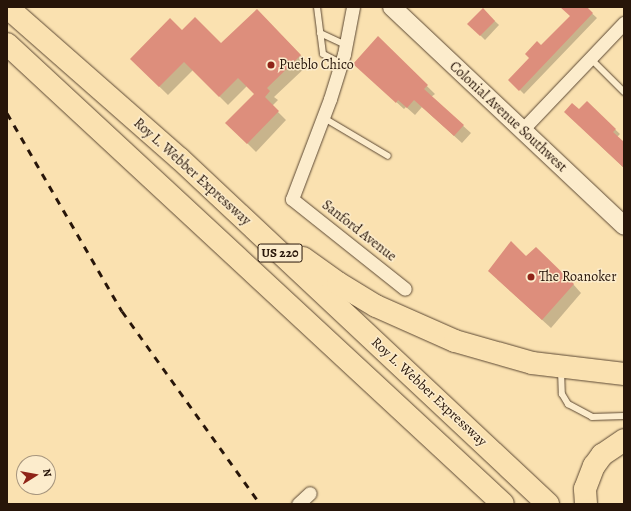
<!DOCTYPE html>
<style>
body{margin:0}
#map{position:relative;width:631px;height:511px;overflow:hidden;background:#fae1b0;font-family:Alegreya,serif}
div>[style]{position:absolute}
.shadow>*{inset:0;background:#0003}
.building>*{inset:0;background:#dd8e7c}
.roads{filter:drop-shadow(0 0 1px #5c4833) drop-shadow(0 0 1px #5c4833)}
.lane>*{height:6px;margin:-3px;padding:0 3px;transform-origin:3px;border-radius:3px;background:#fceccc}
.street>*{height:13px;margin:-6.5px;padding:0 6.5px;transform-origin:6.5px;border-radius:6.5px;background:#fceccc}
.secondary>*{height:18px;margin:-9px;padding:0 9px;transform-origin:9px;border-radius:9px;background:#fceccc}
.highway>*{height:22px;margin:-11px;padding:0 11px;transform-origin:11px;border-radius:11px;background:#fae1b0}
.rail>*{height:3px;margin-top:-1.5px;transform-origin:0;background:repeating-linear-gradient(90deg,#271509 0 7px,transparent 0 14px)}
.dots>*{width:11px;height:11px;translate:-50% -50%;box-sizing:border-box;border:2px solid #fceccc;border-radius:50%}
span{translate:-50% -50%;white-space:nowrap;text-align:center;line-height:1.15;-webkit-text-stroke:3px #fceccc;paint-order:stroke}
.shield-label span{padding:1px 3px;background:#fceccc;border:1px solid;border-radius:3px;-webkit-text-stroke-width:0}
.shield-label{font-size:13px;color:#271509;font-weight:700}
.poi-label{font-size:14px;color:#271509}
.left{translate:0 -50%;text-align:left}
.street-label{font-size:14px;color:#271509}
.frame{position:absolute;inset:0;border:8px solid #271509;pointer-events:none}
.north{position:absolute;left:16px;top:455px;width:40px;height:40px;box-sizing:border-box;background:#fceccc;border:1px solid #a7967e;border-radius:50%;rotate:79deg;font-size:11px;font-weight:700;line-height:16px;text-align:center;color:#271509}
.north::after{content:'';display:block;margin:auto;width:14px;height:18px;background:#8f2418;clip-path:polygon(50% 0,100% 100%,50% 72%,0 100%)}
</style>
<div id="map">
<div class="shadow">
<i style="clip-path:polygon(572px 7px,585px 7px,597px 18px,524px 94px,510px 80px,571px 16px)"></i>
<i style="clip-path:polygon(257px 10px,309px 64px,274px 97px,278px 100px,272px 106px,286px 120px,256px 152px,227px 123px,255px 94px,247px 86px,228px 105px,193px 70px,168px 95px,131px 59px,182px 31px,221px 45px)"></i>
<i style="clip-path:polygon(483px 10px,499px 25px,485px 40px,469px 24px)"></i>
<i style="clip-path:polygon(378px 38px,435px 94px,431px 97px,471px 133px,462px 143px,422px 107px,415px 115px,406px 107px,404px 109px,362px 71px)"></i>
<i style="clip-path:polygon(587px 103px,620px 134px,617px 137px,624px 144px,624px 168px,565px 112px,579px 110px)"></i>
<i style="clip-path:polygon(526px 257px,573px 284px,581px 293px,551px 328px,497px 279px)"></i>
</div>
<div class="building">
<i style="clip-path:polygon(560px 7px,587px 7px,593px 13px,519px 91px,508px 80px,529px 58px,525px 54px,537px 41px,541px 45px,570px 16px)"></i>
<i style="clip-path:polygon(483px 8px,495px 21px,480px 36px,467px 24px)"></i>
<i style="clip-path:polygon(257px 9px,301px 55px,267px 88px,270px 91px,265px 97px,279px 111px,247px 144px,225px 123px,254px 94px,238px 78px,219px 97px,184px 62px,159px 87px,130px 59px,170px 18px,182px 30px,195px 17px,221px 43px)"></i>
<i style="clip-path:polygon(378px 36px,428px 85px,424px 89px,464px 125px,454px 136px,414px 100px,407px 108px,398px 100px,396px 103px,353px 64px)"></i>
<i style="clip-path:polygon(587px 101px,616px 129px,613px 132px,624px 142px,624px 168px,564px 112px,572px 103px,579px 109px)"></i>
<i style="clip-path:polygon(511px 241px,526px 256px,536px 247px,574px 284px,542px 320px,488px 271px)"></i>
</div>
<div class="roads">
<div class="lane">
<i style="left:317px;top:7px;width:47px;rotate:82.7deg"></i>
<i style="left:323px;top:54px;width:20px;rotate:27deg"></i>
<i style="left:320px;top:33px;width:29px;rotate:25deg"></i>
<i style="left:591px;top:59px;width:47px;rotate:45deg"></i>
<i style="left:324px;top:118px;width:74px;rotate:30.7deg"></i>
<i style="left:561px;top:370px;width:24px;rotate:88deg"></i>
<i style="left:562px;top:394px;width:12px;rotate:59deg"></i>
<i style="left:568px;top:404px;width:27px;rotate:28deg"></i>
<i style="left:592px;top:417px;width:32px;rotate:-2deg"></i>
</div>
<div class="street">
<i style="left:353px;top:7px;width:48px;rotate:100.8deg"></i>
<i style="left:344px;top:54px;width:47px;rotate:107.3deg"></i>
<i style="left:330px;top:99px;width:107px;rotate:110.8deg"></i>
<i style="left:292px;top:199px;width:144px;rotate:38.5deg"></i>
<i style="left:522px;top:130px;width:148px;rotate:-46.4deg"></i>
<i style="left:298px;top:504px;width:16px;rotate:-43deg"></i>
</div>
<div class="secondary">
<i style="left:392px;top:7px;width:319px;rotate:43.3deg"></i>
</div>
<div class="highway">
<i style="left:7px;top:7px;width:229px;rotate:41.3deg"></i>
<i style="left:179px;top:158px;width:506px;rotate:43.16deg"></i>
<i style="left:7px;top:44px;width:676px;rotate:42.84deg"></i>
<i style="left:303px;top:258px;width:43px;rotate:35.5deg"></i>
<i style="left:338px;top:283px;width:44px;rotate:31.2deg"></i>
<i style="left:376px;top:306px;width:86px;rotate:23.9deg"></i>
<i style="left:455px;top:341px;width:80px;rotate:15.9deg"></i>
<i style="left:532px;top:363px;width:93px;rotate:6.8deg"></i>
<i style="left:586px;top:504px;width:15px;rotate:-94deg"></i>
<i style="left:585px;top:489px;width:25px;rotate:-69deg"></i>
<i style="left:594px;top:466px;width:14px;rotate:-54deg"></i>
<i style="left:602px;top:455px;width:27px;rotate:-34deg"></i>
</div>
</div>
<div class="rail">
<i style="left:7px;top:113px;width:229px;rotate:59.9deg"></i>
<i style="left:122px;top:311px;width:237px;rotate:54.4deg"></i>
</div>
<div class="dots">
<i style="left:271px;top:65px;background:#8f2418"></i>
<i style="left:531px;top:277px;background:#8f2418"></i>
</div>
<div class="shield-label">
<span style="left:280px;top:253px">US 220</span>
</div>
<div class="poi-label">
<span class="left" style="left:279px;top:65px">Pueblo Chico</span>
<span class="left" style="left:539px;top:277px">The Roanoker</span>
</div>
<div class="street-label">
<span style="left:508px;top:117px;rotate:43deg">Colonial Avenue Southwest</span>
<span style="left:192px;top:172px;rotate:42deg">Roy L. Webber Expressway</span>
<span style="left:359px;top:231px;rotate:38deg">Sanford Avenue</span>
<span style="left:429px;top:392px;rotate:43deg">Roy L. Webber Expressway</span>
</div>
<div class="frame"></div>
<div class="north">N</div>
</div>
